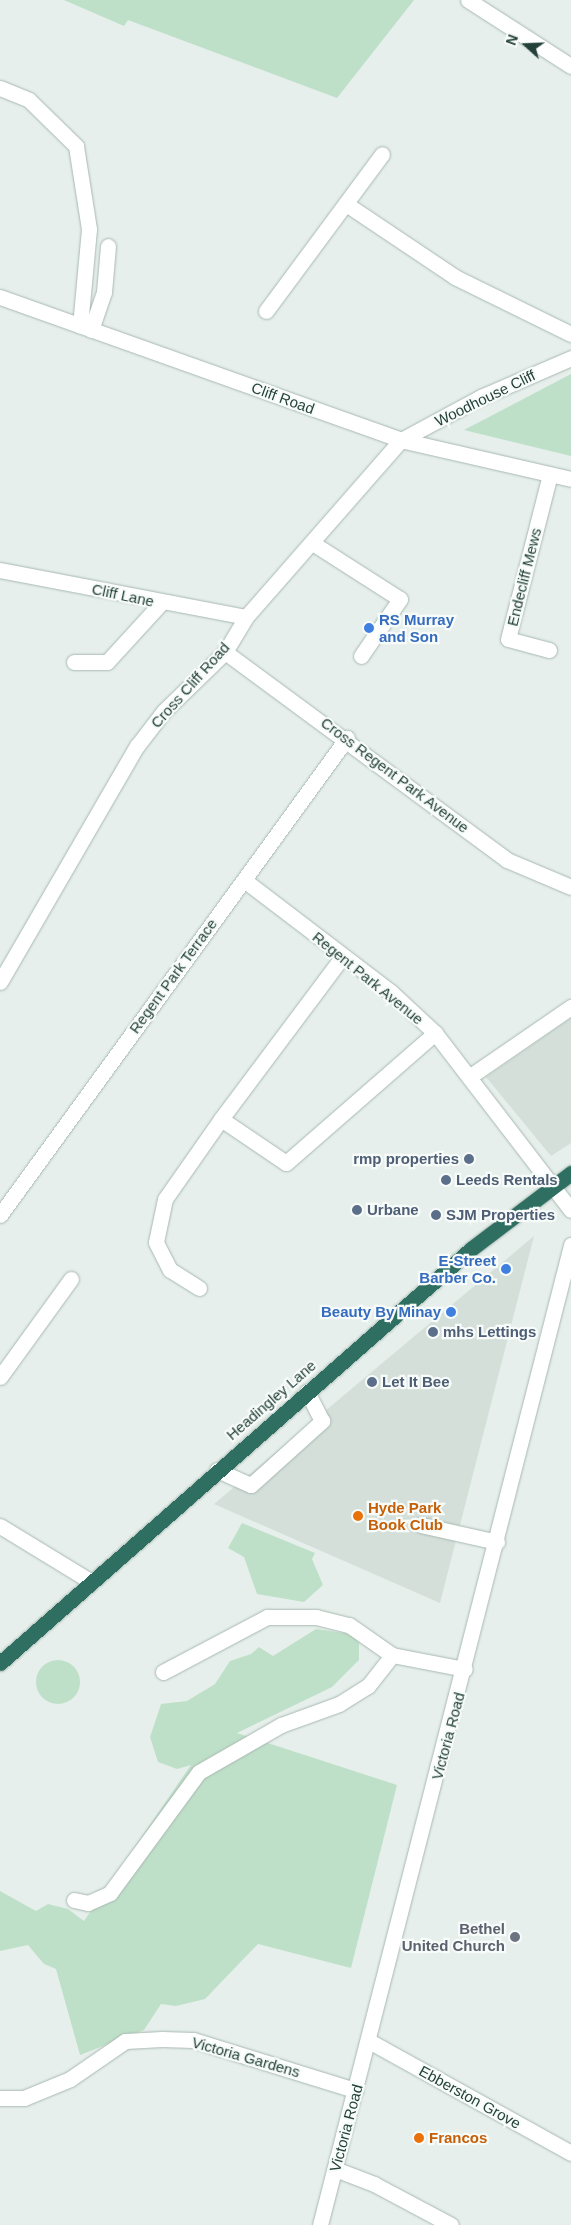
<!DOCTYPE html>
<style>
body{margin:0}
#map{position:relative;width:571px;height:2225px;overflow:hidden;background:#e6efeb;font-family:Helvetica,sans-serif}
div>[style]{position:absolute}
.built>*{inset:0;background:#d4dfda}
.green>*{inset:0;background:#bfe0c8}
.round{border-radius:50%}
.roads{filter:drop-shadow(0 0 1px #a8b8b2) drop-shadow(0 0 1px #a8b8b2)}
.minor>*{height:15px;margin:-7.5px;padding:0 7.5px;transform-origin:7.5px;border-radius:7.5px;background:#fff}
.highway>*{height:15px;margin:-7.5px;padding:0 7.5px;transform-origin:7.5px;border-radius:7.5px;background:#2f6f62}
.dots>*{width:14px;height:14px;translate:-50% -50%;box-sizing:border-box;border:2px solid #f7fbf9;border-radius:50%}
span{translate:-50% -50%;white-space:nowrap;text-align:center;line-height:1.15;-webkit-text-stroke:4.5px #f7fbf9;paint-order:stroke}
.street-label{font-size:15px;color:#24423a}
.shop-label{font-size:15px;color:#366cbe;font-weight:700}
.left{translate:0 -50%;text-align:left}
.right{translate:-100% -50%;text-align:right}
.service-label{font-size:15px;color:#4e5e75;font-weight:700}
.food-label{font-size:15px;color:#c56008;font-weight:700}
.worship-label{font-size:15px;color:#5b616d;font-weight:700}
.north{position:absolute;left:501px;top:20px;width:50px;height:50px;-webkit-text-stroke:4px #f7fbf9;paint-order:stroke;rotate:290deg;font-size:14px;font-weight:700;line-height:20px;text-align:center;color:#24423a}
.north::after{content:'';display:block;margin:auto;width:18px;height:22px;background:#24423a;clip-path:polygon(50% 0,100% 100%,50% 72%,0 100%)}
</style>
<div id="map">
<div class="built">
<i style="clip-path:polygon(571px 1018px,571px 1143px,551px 1156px,486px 1077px)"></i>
<i style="clip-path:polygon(534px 1236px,440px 1603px,214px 1504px)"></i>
</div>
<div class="green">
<i style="clip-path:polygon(64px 0,414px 0,337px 98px,128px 20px,124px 26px)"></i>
<i style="clip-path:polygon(571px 374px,571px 456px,464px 430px)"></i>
<i style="clip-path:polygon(242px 1523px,315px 1553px,312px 1559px,323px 1585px,304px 1602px,257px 1594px,244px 1557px,228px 1548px)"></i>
<i style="clip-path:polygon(316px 1629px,351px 1634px,359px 1643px,359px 1660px,332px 1687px,237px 1733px,397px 1785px,351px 1968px,258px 1944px,205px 1999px,176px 2006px,161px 2004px,144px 2030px,80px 2055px,56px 1969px,44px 1964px,28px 1945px,0 1951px,0 1891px,36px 1911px,48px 1904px,68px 1909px,84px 1921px,191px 1765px,177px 1769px,158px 1762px,150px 1737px,161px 1704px,187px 1701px,215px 1684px,230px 1661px,251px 1654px,259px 1647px,273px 1656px)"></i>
<i class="round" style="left:36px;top:1660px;width:44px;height:44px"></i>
</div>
<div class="roads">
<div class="minor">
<i style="left:468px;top:0;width:122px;rotate:32.7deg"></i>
<i style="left:0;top:88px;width:31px;rotate:22deg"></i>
<i style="left:29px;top:100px;width:66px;rotate:44.4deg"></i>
<i style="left:76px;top:146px;width:84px;rotate:81.1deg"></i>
<i style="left:89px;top:229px;width:97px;rotate:95.3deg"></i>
<i style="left:346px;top:204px;width:131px;rotate:33.8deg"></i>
<i style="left:455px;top:277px;width:129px;rotate:26.2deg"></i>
<i style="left:0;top:297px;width:426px;rotate:19.6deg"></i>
<i style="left:401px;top:440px;width:174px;rotate:12.9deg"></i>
<i style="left:266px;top:311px;width:195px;rotate:-53.5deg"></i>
<i style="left:91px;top:330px;width:40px;rotate:-71.1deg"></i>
<i style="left:104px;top:292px;width:46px;rotate:-85deg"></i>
<i style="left:314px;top:544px;width:102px;rotate:32.6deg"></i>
<i style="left:400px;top:599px;width:69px;rotate:124.4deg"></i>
<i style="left:0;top:570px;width:250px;rotate:10.8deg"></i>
<i style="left:549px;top:650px;width:42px;rotate:-165deg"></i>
<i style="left:508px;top:639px;width:170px;rotate:-75.7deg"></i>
<i style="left:225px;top:652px;width:350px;rotate:36.4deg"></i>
<i style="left:507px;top:860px;width:69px;rotate:22.9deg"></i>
<i style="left:74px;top:662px;width:33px"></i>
<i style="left:107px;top:662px;width:80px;rotate:-47.5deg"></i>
<i style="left:244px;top:880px;width:185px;rotate:37.3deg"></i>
<i style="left:391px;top:992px;width:60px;rotate:43deg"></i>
<i style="left:435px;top:1033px;width:223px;rotate:52.5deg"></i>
<i style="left:343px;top:956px;width:204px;rotate:126.8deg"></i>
<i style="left:221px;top:1119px;width:78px;rotate:34.1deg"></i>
<i style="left:286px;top:1163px;width:198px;rotate:-41.1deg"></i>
<i style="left:0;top:982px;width:273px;rotate:-59.9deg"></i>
<i style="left:137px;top:746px;width:44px;rotate:-52.4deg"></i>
<i style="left:164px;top:711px;width:85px;rotate:-44deg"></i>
<i style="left:225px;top:652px;width:41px;rotate:-59deg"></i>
<i style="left:246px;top:617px;width:235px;rotate:-48.8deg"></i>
<i style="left:401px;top:440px;width:91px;rotate:-28.3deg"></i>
<i style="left:481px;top:397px;width:98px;rotate:-23.4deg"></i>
<i style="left:469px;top:1077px;width:124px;rotate:-34.5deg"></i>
<i style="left:0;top:1215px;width:590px;rotate:-53.97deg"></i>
<i style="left:199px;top:1288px;width:34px;rotate:-148deg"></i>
<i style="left:170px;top:1270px;width:31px;rotate:-117deg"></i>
<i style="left:156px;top:1242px;width:44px;rotate:-78.2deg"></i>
<i style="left:165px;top:1199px;width:98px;rotate:-55deg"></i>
<i style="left:0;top:1377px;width:121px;rotate:-54.1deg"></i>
<i style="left:217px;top:1470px;width:37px;rotate:24deg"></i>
<i style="left:251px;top:1485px;width:96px;rotate:-42deg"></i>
<i style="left:322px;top:1421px;width:33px;rotate:-117deg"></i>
<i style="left:421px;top:1525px;width:78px;rotate:12.6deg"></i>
<i style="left:0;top:1526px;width:105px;rotate:31.4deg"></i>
<i style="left:163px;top:1672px;width:118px;rotate:-27.9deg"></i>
<i style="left:267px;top:1617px;width:49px"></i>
<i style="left:316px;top:1617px;width:34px;rotate:14deg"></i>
<i style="left:349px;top:1625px;width:52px;rotate:34.9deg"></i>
<i style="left:74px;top:1900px;width:14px;rotate:12deg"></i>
<i style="left:88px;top:1903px;width:24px;rotate:-24deg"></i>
<i style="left:110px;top:1893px;width:150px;rotate:-53.7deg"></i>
<i style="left:199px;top:1772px;width:95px;rotate:-29.8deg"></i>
<i style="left:281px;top:1725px;width:62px;rotate:-19.9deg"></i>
<i style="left:339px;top:1704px;width:34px;rotate:-32deg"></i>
<i style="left:368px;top:1686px;width:39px;rotate:-52deg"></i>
<i style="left:392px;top:1655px;width:74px;rotate:10.9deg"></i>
<i style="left:369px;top:2041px;width:231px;rotate:29deg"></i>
<i style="left:0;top:2098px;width:24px"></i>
<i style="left:24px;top:2098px;width:50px;rotate:-22.4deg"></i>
<i style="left:70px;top:2079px;width:67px;rotate:-34.6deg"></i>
<i style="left:125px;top:2041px;width:37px;rotate:-3deg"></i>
<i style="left:162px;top:2039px;width:31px;rotate:2deg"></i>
<i style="left:193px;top:2040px;width:170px;rotate:17.2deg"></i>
<i style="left:335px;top:2169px;width:42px;rotate:21deg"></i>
<i style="left:374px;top:2184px;width:87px;rotate:28deg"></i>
<i style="left:320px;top:2225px;width:1012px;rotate:-75.63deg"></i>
</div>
<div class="highway">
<i style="left:0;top:1663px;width:627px;rotate:-41.31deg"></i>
<i style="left:471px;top:1249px;width:126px;rotate:-37.2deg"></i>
</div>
</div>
<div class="dots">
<i style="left:369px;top:628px;background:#3f7fe0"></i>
<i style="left:469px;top:1159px;background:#5c6f8a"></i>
<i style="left:446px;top:1180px;background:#5c6f8a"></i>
<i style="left:357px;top:1210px;background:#5c6f8a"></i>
<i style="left:436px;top:1215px;background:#5c6f8a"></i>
<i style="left:506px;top:1269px;background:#3f7fe0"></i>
<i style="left:451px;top:1312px;background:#3f7fe0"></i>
<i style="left:433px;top:1332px;background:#5c6f8a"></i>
<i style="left:372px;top:1382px;background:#5c6f8a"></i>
<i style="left:358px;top:1516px;background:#e8710a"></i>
<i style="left:515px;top:1937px;background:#6b7280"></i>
<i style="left:419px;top:2138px;background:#e8710a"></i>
</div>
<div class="street-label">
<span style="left:283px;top:398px;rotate:20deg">Cliff Road</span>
<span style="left:485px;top:398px;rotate:-26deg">Woodhouse Cliff</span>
<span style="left:524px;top:577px;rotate:-76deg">Endecliff Mews</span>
<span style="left:123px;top:595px;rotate:12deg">Cliff Lane</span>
<span style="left:190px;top:685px;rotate:-48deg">Cross Cliff Road</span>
<span style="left:395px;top:775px;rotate:37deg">Cross Regent Park Avenue</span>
<span style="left:173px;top:976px;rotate:-54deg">Regent Park Terrace</span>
<span style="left:368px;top:978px;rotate:39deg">Regent Park Avenue</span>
<span style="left:271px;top:1400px;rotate:-41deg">Headingley Lane</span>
<span style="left:448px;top:1736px;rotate:-75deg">Victoria Road</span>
<span style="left:246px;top:2057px;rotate:16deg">Victoria Gardens</span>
<span style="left:470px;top:2097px;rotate:29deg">Ebberston Grove</span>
<span style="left:346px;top:2128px;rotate:-75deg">Victoria Road</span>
</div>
<div class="shop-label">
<span class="left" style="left:379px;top:628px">RS Murray<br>and Son</span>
<span class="right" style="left:496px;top:1269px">E-Street<br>Barber Co.</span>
<span class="right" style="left:441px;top:1312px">Beauty By Minay</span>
</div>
<div class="service-label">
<span class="right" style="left:459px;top:1159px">rmp properties</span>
<span class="left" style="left:456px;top:1180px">Leeds Rentals</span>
<span class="left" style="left:367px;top:1210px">Urbane</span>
<span class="left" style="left:446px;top:1215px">SJM Properties</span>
<span class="left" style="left:443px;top:1332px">mhs Lettings</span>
<span class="left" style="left:382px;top:1382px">Let It Bee</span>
</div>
<div class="food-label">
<span class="left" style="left:368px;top:1516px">Hyde Park<br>Book Club</span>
<span class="left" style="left:429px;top:2138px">Francos</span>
</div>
<div class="worship-label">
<span class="right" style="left:505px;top:1937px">Bethel<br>United Church</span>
</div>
<div class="north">N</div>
</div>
